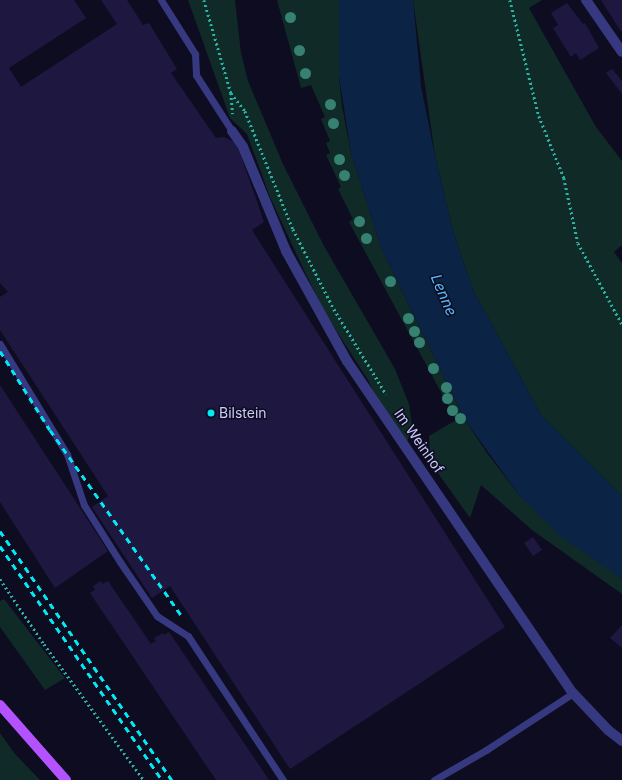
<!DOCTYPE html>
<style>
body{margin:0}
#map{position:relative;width:622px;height:780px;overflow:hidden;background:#0e0c20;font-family:Inter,sans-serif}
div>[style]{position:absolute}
.green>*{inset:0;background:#0f2a27}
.water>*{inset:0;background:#0b2445}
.building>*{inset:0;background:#1e1841}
.path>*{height:2.5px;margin-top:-1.25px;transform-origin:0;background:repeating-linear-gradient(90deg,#2bb3a3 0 2px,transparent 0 5px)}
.service>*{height:7px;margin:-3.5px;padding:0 3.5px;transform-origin:3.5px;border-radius:3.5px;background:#363880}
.minor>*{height:10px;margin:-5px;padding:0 5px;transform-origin:5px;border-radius:5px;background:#363880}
.primary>*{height:10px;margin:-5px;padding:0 5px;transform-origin:5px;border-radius:5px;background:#b452ff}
.rail>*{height:3px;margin-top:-1.5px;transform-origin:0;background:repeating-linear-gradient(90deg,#00ebf6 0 6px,transparent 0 11px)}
.trees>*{width:11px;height:11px;margin:-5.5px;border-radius:50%;background:#368172}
.dots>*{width:11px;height:11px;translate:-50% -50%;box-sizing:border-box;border:2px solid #0e0c20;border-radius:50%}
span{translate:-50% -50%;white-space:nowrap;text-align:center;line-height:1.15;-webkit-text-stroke:3px #0e0c20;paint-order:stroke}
.poi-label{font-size:14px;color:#cecbff}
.left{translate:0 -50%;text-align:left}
.street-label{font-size:14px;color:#cecbff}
.water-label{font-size:15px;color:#59bcff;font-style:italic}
</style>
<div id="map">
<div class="green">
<i style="clip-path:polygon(188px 0,235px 0,241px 53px,248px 81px,283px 164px,324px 246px,395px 369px,409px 404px,412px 426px,407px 443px,385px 416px,368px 380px,325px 313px,302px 266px,270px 197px,247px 134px,230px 118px)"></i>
<i style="clip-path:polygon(277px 0,339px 0,339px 76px,342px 106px,351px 153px,382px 250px,465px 420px,487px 453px,520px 496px,622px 579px,622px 594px,532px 530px,481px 485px,470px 518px,430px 462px,429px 436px,456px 420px,349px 222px,353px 219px,338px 189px,341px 187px,326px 155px,330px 153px,326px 143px,330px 141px,321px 119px,325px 117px,311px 85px,301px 88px)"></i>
<i style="clip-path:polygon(413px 0,542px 0,529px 8px,596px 127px,622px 161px,622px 245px,614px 252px,622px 263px,622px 496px,541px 415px,473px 290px,453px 231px,435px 156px)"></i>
<i style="clip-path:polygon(4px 599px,65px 678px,45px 690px,0 627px,0 601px)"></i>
<i style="clip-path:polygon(0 733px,15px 754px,40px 780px,0 780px)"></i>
</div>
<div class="water">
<i style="clip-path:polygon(339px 0,413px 0,421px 86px,435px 156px,453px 231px,473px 290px,541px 415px,622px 496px,622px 579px,559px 535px,520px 496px,465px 420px,382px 250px,351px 153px,339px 76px)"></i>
</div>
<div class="building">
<i style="clip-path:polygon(0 0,74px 0,86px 18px,9px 68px,21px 87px,117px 24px,101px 0,127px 0,143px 25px,149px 23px,177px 69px,171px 73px,216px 138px,224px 137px,234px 142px,240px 153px,264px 222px,252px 230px,505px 627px,290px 769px,170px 586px,152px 598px,92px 507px,108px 496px,0 330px,0 297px,8px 292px,0 283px)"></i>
<i style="clip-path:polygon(601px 0,622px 0,622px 32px,620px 30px)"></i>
<i style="clip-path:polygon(567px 3px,583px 24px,585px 23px,599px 48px,580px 60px,576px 53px,571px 57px,553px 28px,558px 25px,551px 13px)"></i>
<i style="clip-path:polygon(612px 69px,622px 81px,622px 94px,606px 73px)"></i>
<i style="clip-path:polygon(0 385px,108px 551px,55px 588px,0 502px)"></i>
<i style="clip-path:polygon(533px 537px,542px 550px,533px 556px,524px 543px)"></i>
<i style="clip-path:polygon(101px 581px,103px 584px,108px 581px,151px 644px,156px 641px,154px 638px,163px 633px,164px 635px,169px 632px,269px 780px,216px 780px,90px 593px,95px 590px,93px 586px)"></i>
<i style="clip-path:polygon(622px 625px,622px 648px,610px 638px)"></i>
</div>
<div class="path">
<i style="left:204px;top:0;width:97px;rotate:73.8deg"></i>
<i style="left:231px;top:93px;width:21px;rotate:85deg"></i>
<i style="left:510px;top:0;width:120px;rotate:76deg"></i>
<i style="left:539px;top:116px;width:67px;rotate:68deg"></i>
<i style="left:564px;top:178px;width:66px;rotate:77.8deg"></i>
<i style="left:578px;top:243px;width:92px;rotate:61.5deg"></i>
<i style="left:231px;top:93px;width:23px;rotate:52deg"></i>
<i style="left:245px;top:111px;width:127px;rotate:67.9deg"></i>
<i style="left:293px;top:229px;width:90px;rotate:62.9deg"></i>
<i style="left:334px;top:309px;width:100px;rotate:58.5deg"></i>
<i style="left:0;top:579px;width:78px;rotate:55.9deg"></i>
<i style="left:44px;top:644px;width:169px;rotate:53.7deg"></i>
</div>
<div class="service">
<i style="left:161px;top:0;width:64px;rotate:57.8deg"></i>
<i style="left:195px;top:54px;width:21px;rotate:87deg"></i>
<i style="left:196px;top:75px;width:67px;rotate:57.3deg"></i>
<i style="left:0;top:344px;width:129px;rotate:58.7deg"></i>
<i style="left:67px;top:454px;width:54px;rotate:71.6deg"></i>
<i style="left:84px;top:505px;width:67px;rotate:57.7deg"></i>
<i style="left:120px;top:562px;width:65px;rotate:55.6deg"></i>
<i style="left:157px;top:616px;width:37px;rotate:33deg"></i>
<i style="left:188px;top:636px;width:173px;rotate:56.6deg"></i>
<i style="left:434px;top:780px;width:60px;rotate:-30deg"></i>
<i style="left:486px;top:750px;width:104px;rotate:-33.2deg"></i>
</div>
<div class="minor">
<i style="left:586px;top:0;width:63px;rotate:55.3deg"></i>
<i style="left:232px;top:131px;width:19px;rotate:55deg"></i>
<i style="left:243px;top:147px;width:113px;rotate:67.5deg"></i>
<i style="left:286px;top:251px;width:126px;rotate:61deg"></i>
<i style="left:347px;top:361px;width:402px;rotate:55.8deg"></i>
<i style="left:573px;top:693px;width:51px;rotate:46.6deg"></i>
<i style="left:608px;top:730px;width:18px;rotate:38deg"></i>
</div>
<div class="primary">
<i style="left:0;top:705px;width:100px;rotate:48.7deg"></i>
</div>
<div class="rail">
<i style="left:0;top:351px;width:93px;rotate:57.7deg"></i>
<i style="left:50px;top:430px;width:230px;rotate:54.7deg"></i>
<i style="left:0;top:531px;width:303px;rotate:55.4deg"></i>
<i style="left:0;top:546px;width:285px;rotate:55.3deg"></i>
</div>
<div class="trees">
<i style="left:290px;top:17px"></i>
<i style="left:299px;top:50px"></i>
<i style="left:305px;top:73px"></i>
<i style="left:330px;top:104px"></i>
<i style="left:333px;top:123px"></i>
<i style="left:339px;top:159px"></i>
<i style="left:344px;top:175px"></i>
<i style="left:359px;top:221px"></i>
<i style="left:366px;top:238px"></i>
<i style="left:390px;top:281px"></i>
<i style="left:408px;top:318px"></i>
<i style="left:414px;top:331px"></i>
<i style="left:419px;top:342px"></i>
<i style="left:433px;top:368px"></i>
<i style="left:446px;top:387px"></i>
<i style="left:447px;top:398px"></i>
<i style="left:452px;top:410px"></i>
<i style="left:460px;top:418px"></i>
</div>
<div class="dots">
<i style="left:211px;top:413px;background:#00ebf6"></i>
</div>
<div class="poi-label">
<span class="left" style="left:219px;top:413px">Bilstein</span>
</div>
<div class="street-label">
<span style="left:419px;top:441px;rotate:55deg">Im Weinhof</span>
</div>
<div class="water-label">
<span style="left:444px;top:295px;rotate:67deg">Lenne</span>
</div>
</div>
